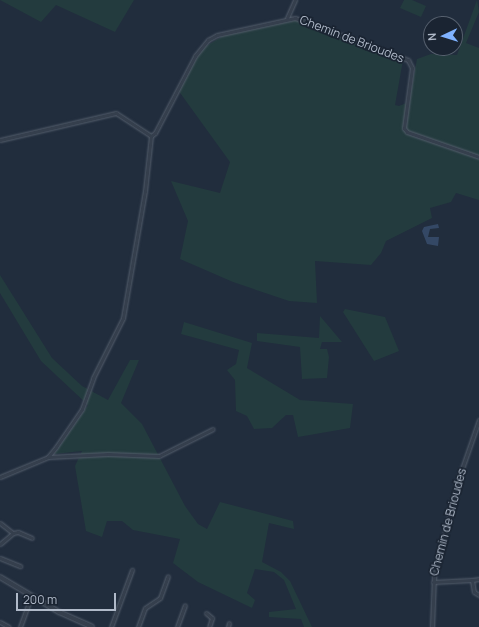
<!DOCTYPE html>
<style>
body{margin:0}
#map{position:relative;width:479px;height:627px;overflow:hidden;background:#212d3d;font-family:Manrope,sans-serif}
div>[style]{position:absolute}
.green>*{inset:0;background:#233b3e}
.water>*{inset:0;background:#344865}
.roads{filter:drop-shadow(0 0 1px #535d6b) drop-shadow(0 0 1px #535d6b)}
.minor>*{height:3px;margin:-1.5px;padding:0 1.5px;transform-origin:1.5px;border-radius:1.5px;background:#353f4d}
.tertiary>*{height:4px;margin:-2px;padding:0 2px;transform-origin:2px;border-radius:2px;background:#353f4d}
span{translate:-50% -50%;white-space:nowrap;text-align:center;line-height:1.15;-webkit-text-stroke:3.5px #1a2432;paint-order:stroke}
.street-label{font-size:12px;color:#b0bac9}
.north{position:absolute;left:423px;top:16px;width:40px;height:40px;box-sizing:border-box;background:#1a2432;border:1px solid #56606e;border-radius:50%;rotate:266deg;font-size:11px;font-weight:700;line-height:16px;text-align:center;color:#b0bac9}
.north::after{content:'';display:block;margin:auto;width:14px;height:18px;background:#7fb2ff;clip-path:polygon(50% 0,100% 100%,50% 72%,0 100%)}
.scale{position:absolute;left:16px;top:593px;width:100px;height:18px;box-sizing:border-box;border:2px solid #b0bac9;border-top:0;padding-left:5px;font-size:12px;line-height:14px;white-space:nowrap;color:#b0bac9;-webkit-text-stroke:3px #1a2432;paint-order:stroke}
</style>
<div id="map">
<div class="green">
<i style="clip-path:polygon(0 0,134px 0,115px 32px,56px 5px,41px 22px)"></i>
<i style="clip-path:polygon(404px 0,412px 0,426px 6px,421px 17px,400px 8px)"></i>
<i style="clip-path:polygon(477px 0,479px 12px,466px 43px,479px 48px,479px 200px,456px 193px,451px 202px,430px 208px,432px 218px,386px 241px,381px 253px,371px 265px,315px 261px,317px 303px,289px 301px,233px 282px,180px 259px,188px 221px,171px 181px,220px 193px,230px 162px,178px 90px,203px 48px,226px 34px,291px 20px,303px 21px,403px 60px,395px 105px,399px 106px,409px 102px,417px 59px,431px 54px,457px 55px)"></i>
<i style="clip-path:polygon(0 275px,52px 358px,82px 386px,108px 400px,130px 360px,139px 360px,121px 403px,142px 424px,185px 506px,198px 524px,207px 529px,220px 502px,293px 521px,294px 529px,269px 523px,262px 562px,281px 572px,290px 581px,312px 627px,304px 627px,301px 619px,269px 617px,269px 612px,296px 609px,284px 580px,274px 572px,255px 569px,247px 593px,255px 600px,252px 608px,198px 582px,173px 563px,180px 539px,133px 530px,122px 521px,107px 521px,102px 537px,86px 531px,75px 466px,82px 451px,54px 454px,88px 405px,41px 361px,0 293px)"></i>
<i style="clip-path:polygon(345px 309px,385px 317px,399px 351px,374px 361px,343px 312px)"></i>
<i style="clip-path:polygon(320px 316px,342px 342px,322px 342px,320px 349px,327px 349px,329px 357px,327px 378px,302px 379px,300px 347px,257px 341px,257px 333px,319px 338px)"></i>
<i style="clip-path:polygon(184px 322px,252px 343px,247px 368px,300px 400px,353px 404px,350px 428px,298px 437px,293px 415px,286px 415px,272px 428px,254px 429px,247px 416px,236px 411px,235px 380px,227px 370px,236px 364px,239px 350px,181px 334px)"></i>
</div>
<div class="water">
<i style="clip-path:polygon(438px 224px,439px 228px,430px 229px,428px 237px,439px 237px,438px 246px,427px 244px,422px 231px,424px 227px)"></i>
</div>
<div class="roads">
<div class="minor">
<i style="left:287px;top:18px;width:20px;rotate:-66deg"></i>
<i style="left:0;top:140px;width:119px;rotate:-13.1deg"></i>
<i style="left:116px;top:113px;width:42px;rotate:33.3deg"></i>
<i style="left:151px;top:136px;width:5px;rotate:-37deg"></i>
<i style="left:155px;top:133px;width:87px;rotate:-62.5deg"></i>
<i style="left:195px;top:56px;width:21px;rotate:-51deg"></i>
<i style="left:208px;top:40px;width:10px;rotate:-29deg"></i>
<i style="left:217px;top:35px;width:80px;rotate:-12.3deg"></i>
<i style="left:295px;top:18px;width:121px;rotate:20.4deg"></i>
<i style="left:408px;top:60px;width:9px;rotate:63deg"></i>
<i style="left:412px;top:68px;width:61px;rotate:97.6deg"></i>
<i style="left:404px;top:128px;width:5px;rotate:53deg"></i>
<i style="left:407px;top:132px;width:76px;rotate:19.1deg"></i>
<i style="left:48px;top:457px;width:60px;rotate:-2.9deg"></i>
<i style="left:108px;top:454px;width:51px;rotate:2.2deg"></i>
<i style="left:159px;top:456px;width:60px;rotate:-26.6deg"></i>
<i style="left:0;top:477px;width:52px;rotate:-22.6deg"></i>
<i style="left:48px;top:457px;width:13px;rotate:-51deg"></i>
<i style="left:56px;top:447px;width:46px;rotate:-55.6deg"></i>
<i style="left:82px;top:409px;width:33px;rotate:-70deg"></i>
<i style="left:93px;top:378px;width:67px;rotate:-63.4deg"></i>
<i style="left:123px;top:318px;width:129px;rotate:-80.2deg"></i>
<i style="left:145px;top:191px;width:55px;rotate:-83.8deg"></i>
<i style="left:0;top:523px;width:16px;rotate:38deg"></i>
<i style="left:0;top:544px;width:17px;rotate:-40deg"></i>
<i style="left:13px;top:533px;width:5px;rotate:-11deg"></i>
<i style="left:18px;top:532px;width:15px;rotate:23deg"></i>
<i style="left:0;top:558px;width:22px;rotate:22deg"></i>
<i style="left:472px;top:580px;width:7px;rotate:-8deg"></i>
<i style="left:433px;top:582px;width:39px;rotate:-3deg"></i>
<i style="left:472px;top:580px;width:12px;rotate:81deg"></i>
<i style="left:474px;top:592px;width:6px;rotate:31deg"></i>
<i style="left:206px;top:613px;width:8px;rotate:40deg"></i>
<i style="left:212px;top:618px;width:9px;rotate:108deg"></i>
<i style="left:0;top:622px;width:10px;rotate:29deg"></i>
<i style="left:20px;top:627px;width:33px;rotate:-70deg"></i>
<i style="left:111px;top:627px;width:61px;rotate:-69.8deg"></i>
<i style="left:138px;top:627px;width:20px;rotate:-70deg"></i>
<i style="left:145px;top:608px;width:18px;rotate:-34deg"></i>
<i style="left:160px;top:598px;width:23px;rotate:-70deg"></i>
<i style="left:177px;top:627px;width:23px;rotate:-70deg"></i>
<i style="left:228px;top:627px;width:4px;rotate:-76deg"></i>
<i style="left:432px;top:627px;width:50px;rotate:-87.7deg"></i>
<i style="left:434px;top:577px;width:97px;rotate:-76.3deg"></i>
<i style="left:457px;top:483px;width:67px;rotate:-70.8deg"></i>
</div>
<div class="tertiary">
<i style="left:0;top:577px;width:69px;rotate:30.7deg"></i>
<i style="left:59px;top:612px;width:36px;rotate:24deg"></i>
</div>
</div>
<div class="street-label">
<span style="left:352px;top:39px;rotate:21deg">Chemin de Brioudes</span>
<span style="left:448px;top:522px;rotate:-75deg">Chemin de Brioudes</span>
</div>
<div class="north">N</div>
<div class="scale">200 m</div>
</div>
